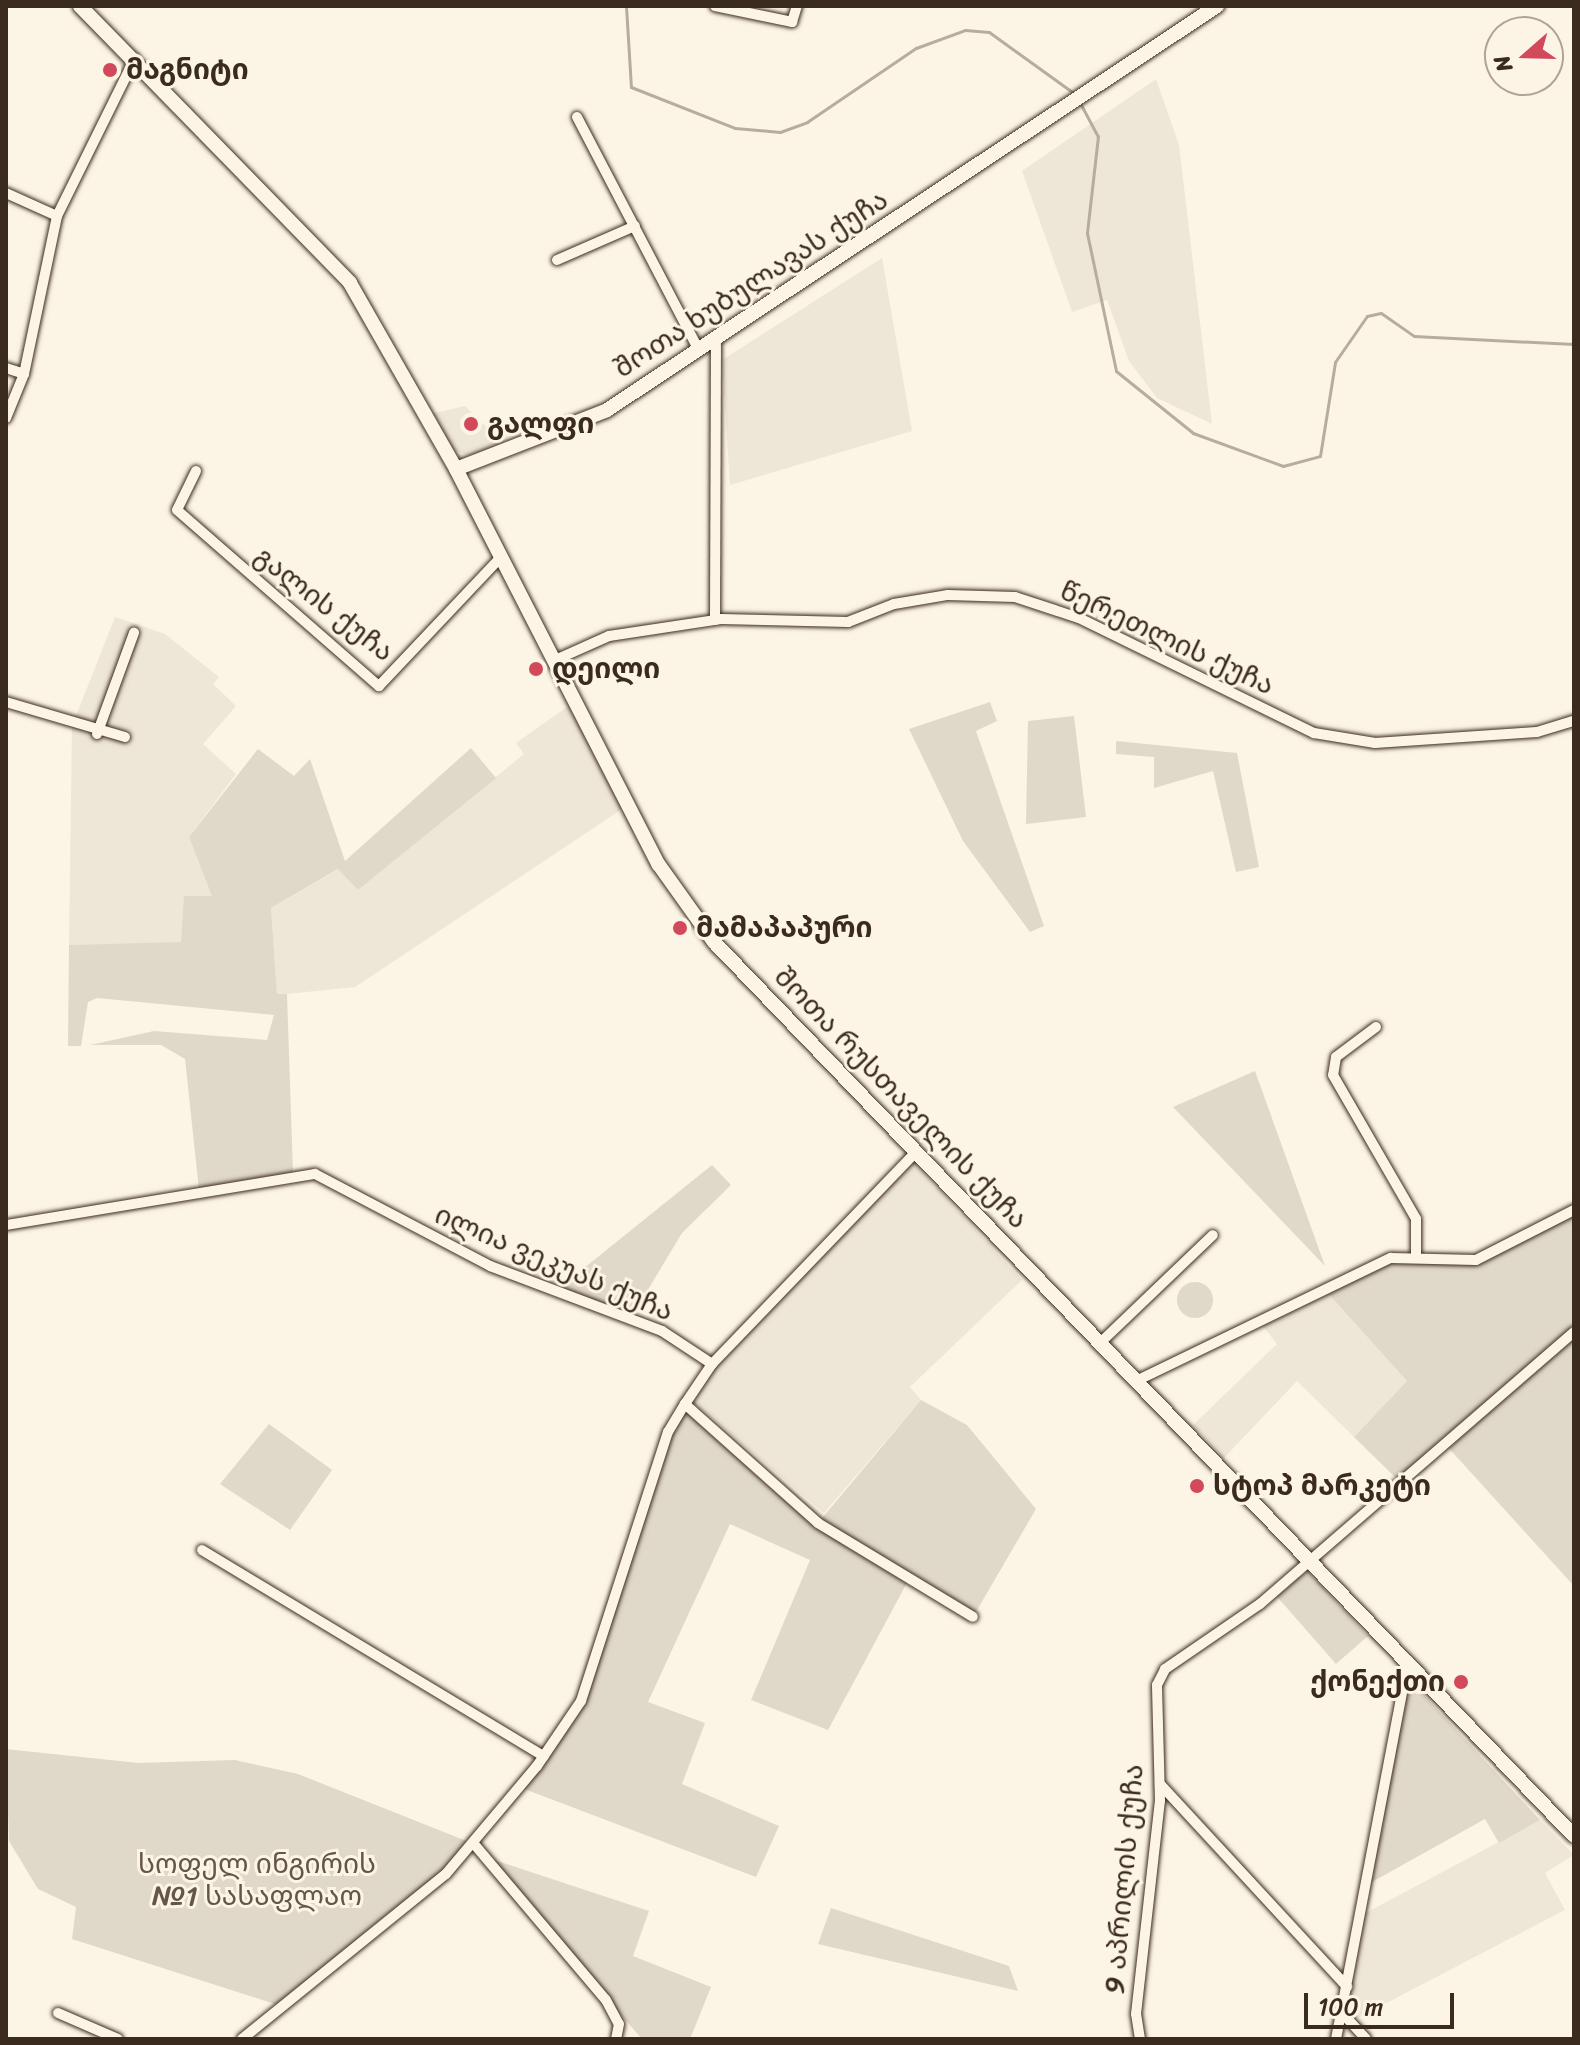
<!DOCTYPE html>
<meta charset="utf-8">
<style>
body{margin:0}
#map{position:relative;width:1580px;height:2045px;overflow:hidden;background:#fcf5e5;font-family:Sriracha,"Noto Sans Georgian",sans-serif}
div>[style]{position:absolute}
.built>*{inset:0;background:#eee6d6}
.green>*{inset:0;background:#e0d8c8}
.round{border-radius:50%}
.stream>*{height:3px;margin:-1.5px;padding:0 1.5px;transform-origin:1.5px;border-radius:1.5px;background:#b7ad9e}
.roads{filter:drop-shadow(0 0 2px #3b2a1e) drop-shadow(0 0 2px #3b2a1e)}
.street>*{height:10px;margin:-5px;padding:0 5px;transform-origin:5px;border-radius:5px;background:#fcf5e5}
.secondary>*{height:14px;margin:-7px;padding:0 7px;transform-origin:7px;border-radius:7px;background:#fcf5e5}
.dots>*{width:22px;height:22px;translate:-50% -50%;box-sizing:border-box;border:4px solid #fcf5e5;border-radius:50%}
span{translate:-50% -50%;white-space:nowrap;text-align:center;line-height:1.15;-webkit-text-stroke:6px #fcf5e5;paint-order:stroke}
.poi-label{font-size:28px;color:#3b2a1e;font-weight:700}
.left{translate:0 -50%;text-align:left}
.right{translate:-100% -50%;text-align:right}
.street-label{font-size:28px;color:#3b2a1e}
.park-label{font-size:28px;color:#645648}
.frame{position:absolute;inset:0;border:8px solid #3b2a1e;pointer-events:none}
.north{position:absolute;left:1484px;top:16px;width:80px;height:80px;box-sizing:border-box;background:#fcf5e5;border:2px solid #afa495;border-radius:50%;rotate:250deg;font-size:22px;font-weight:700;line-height:32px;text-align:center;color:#3b2a1e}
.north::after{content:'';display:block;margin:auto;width:28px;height:36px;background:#d1495b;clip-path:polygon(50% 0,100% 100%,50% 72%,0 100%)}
.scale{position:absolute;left:1304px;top:1993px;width:150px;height:36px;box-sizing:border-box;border:4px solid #3b2a1e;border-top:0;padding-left:10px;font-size:24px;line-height:28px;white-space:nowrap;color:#3b2a1e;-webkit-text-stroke:6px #fcf5e5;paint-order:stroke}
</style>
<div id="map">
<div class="built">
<i style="clip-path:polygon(1156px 79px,1179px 145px,1212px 424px,1157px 398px,1129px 361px,1107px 300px,1072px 312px,1022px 171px)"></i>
<i style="clip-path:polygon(882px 258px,912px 431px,730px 485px,722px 360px)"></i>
<i style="clip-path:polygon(465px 406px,496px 436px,499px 446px,468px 455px,452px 450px,430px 414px)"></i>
<i style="clip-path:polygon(115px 617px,165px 634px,219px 677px,213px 684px,236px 706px,203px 744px,236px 774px,189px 837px,213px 897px,181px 943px,69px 945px,72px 726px)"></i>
<i style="clip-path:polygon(574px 702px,628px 805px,355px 987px,277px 995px,271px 908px,339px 869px,358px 890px,524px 754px,516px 743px)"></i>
<i style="clip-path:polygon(913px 1162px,1022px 1280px,910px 1387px,921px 1400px,824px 1513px,693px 1402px,713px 1367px)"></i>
<i style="clip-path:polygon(1324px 1289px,1407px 1381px,1354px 1437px,1297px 1381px,1224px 1458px,1193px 1425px,1277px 1344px,1258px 1320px)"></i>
<i style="clip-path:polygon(1540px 1820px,1574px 1855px,1545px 1873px,1565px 1910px,1350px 2022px,1342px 2013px,1358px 1917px)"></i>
</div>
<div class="green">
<i style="clip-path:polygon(990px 702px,997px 721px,976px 731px,1044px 926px,1030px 932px,963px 841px,909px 729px)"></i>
<i style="clip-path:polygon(1074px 716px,1086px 817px,1026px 824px,1028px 721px)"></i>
<i style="clip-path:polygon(1116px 741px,1237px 753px,1259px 867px,1236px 872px,1213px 771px,1154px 788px,1154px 757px,1116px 754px)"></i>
<i style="clip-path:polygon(471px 748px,496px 778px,358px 890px,338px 869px,271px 908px,277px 994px,287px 994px,293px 1173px,199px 1190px,185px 1059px,161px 1045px,90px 1045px,154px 1031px,267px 1040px,274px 1015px,97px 998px,88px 1002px,81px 1046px,68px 1046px,69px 945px,181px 942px,184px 896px,212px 896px,189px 837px,258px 749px,294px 776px,310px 759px,345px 861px)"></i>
<i style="clip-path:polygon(1255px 1071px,1325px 1266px,1173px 1107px)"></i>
<i style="clip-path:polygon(712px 1165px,731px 1185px,682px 1233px,631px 1318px,558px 1289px)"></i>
<i style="clip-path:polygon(1574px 1210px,1574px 1586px,1445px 1444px,1400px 1482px,1354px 1437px,1407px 1381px,1324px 1289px,1391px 1258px,1476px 1260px)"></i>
<i class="round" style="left:1177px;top:1282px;width:36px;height:36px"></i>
<i style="clip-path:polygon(921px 1400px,967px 1425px,1036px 1509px,973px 1617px,909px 1579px,828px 1730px,751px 1700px,810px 1560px,730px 1524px,648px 1702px,705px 1723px,682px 1784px,779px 1826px,756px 1877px,519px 1787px,581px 1701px,668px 1432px,685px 1404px,818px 1523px)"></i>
<i style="clip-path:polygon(269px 1424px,332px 1470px,290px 1530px,220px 1484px)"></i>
<i style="clip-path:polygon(1308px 1572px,1368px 1636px,1336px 1664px,1273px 1592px)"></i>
<i style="clip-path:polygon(1410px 1680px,1540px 1820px,1499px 1843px,1485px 1819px,1363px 1887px)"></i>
<i style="clip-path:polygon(6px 1749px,138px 1763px,235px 1760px,298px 1774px,474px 1844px,281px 2006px,72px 1939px,76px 1907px,38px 1889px,9px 1841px)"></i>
<i style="clip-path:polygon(482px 1856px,649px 1911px,633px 1956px,711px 1987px,690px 2039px,642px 2039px)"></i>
<i style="clip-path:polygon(831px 1908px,1009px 1966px,1018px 1991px,818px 1944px)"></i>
</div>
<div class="stream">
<i style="left:626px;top:6px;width:81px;rotate:86.5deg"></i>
<i style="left:631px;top:87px;width:112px;rotate:21.5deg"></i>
<i style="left:735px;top:128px;width:45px;rotate:5.1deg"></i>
<i style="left:780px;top:132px;width:29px;rotate:-20deg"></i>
<i style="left:807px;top:122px;width:132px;rotate:-34.2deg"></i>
<i style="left:916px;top:48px;width:52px;rotate:-20.2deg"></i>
<i style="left:965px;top:30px;width:24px;rotate:5deg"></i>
<i style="left:989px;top:32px;width:106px;rotate:35.8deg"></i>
<i style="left:1079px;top:101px;width:40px;rotate:62deg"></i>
<i style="left:1098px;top:136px;width:98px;rotate:96.5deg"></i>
<i style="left:1087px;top:233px;width:141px;rotate:78.1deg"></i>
<i style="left:1116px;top:371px;width:99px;rotate:38.8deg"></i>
<i style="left:1193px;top:433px;width:96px;rotate:20.1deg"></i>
<i style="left:1283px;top:466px;width:38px;rotate:-15deg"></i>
<i style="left:1320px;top:456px;width:95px;rotate:-80.9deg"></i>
<i style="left:1335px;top:362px;width:56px;rotate:-55.2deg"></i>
<i style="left:1367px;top:316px;width:14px;rotate:-12deg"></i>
<i style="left:1381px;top:313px;width:40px;rotate:34.9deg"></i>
<i style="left:1414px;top:336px;width:160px;rotate:2.9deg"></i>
</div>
<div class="roads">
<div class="street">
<i style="left:715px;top:6px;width:79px;rotate:11.7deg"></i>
<i style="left:792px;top:22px;width:17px;rotate:-73deg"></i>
<i style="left:577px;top:117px;width:263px;rotate:62.4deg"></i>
<i style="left:6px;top:193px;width:56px;rotate:24.3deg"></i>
<i style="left:557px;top:260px;width:85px;rotate:-23.6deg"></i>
<i style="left:6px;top:368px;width:19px;rotate:18deg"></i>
<i style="left:6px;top:418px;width:48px;rotate:-67.8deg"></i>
<i style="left:24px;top:374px;width:161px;rotate:-78.2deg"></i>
<i style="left:57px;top:216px;width:176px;rotate:-63.7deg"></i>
<i style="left:196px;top:471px;width:43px;rotate:116deg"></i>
<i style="left:177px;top:510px;width:268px;rotate:41.1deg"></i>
<i style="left:379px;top:686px;width:176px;rotate:-46.6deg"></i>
<i style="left:715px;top:620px;width:281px;rotate:-89.8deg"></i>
<i style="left:553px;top:661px;width:61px;rotate:-24.1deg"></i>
<i style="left:609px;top:636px;width:113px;rotate:-8.6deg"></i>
<i style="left:721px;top:619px;width:127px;rotate:1.4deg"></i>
<i style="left:848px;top:622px;width:49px;rotate:-21.4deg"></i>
<i style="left:894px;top:604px;width:55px;rotate:-9.5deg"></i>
<i style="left:948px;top:595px;width:67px;rotate:1.7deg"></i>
<i style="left:1015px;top:597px;width:67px;rotate:18.2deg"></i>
<i style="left:1079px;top:618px;width:262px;rotate:26.1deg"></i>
<i style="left:1314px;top:733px;width:62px;rotate:9.3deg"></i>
<i style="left:1375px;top:743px;width:162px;rotate:-3.9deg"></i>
<i style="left:1537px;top:732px;width:39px;rotate:-17deg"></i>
<i style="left:6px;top:702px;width:124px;rotate:16.4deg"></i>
<i style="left:97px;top:734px;width:108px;rotate:-69.9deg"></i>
<i style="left:1376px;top:1027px;width:50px;rotate:143.1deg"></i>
<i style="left:1336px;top:1057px;width:18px;rotate:99deg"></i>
<i style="left:1333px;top:1075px;width:166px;rotate:60deg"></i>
<i style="left:1416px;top:1219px;width:35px;rotate:90deg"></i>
<i style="left:6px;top:1225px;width:313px;rotate:-9.4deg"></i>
<i style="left:315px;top:1174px;width:198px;rotate:27.7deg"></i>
<i style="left:490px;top:1266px;width:184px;rotate:20.7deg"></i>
<i style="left:662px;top:1331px;width:60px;rotate:33.4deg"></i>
<i style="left:1100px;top:1343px;width:156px;rotate:-43.7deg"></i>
<i style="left:1136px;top:1381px;width:283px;rotate:-25.8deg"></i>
<i style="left:1391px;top:1258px;width:85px;rotate:1.3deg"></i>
<i style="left:1476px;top:1260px;width:110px;rotate:-27deg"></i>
<i style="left:685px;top:1404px;width:178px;rotate:41.8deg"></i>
<i style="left:818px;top:1523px;width:181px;rotate:31.2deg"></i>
<i style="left:202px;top:1550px;width:399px;rotate:31.1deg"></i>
<i style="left:1160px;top:1784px;width:276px;rotate:47.3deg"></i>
<i style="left:474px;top:1844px;width:204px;rotate:49.8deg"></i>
<i style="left:606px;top:2000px;width:27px;rotate:62deg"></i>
<i style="left:619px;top:2024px;width:15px;rotate:101deg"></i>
<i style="left:58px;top:2013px;width:65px;rotate:23.4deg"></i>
<i style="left:1342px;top:2013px;width:35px;rotate:47deg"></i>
<i style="left:242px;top:2039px;width:262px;rotate:-39deg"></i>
<i style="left:446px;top:1874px;width:141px;rotate:-49.9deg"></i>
<i style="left:537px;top:1766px;width:78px;rotate:-55.9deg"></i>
<i style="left:581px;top:1701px;width:283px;rotate:-72.1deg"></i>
<i style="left:668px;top:1432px;width:33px;rotate:-59deg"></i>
<i style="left:685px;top:1404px;width:48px;rotate:-56deg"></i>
<i style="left:712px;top:1364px;width:294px;rotate:-46.1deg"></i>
<i style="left:1140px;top:2039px;width:25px;rotate:-99deg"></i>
<i style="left:1136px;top:2014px;width:214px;rotate:-83.6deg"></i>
<i style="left:1160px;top:1801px;width:116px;rotate:-91.5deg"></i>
<i style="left:1157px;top:1685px;width:18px;rotate:-63deg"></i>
<i style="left:1165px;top:1669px;width:115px;rotate:-34.4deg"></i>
<i style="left:1260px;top:1604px;width:415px;rotate:-40.9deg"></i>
<i style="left:1336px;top:2039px;width:385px;rotate:-79.2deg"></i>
</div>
<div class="secondary">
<i style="left:80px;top:6px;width:387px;rotate:45.7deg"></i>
<i style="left:350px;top:283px;width:214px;rotate:60.3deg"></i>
<i style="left:456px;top:469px;width:445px;rotate:62.9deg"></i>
<i style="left:659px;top:865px;width:95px;rotate:54.5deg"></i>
<i style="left:714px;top:942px;width:1240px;rotate:46.11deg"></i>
<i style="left:456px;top:469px;width:162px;rotate:-21.3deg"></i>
<i style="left:607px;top:410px;width:732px;rotate:-33.52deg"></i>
</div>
</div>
<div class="dots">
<i style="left:110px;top:70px;background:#d1495b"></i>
<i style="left:471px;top:424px;background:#d1495b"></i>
<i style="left:536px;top:669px;background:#d1495b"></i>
<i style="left:680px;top:928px;background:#d1495b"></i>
<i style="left:1197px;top:1486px;background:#d1495b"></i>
<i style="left:1461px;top:1682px;background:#d1495b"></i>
</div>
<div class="poi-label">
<span class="left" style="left:126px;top:70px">მაგნიტი</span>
<span class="left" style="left:487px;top:424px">გალფი</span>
<span class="left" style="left:552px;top:669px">დეილი</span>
<span class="left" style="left:696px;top:928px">მამაპაპური</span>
<span class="left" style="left:1213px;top:1486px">სტოპ მარკეტი</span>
<span class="right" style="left:1445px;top:1682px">ქონექთი</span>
</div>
<div class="street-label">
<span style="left:751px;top:284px;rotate:-33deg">შოთა ხუბულავას ქუჩა</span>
<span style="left:324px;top:604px;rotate:38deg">გალის ქუჩა</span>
<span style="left:1167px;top:638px;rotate:25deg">წერეთლის ქუჩა</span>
<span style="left:901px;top:1098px;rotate:46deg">შოთა რუსთაველის ქუჩა</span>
<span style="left:554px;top:1263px;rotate:23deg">ილია ვეკუას ქუჩა</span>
<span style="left:1124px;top:1879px;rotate:-85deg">9 აპრილის ქუჩა</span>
</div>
<div class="park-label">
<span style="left:257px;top:1880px">სოფელ ინგირის<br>№1 სასაფლაო</span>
</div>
<div class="frame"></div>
<div class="north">N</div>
<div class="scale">100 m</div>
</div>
